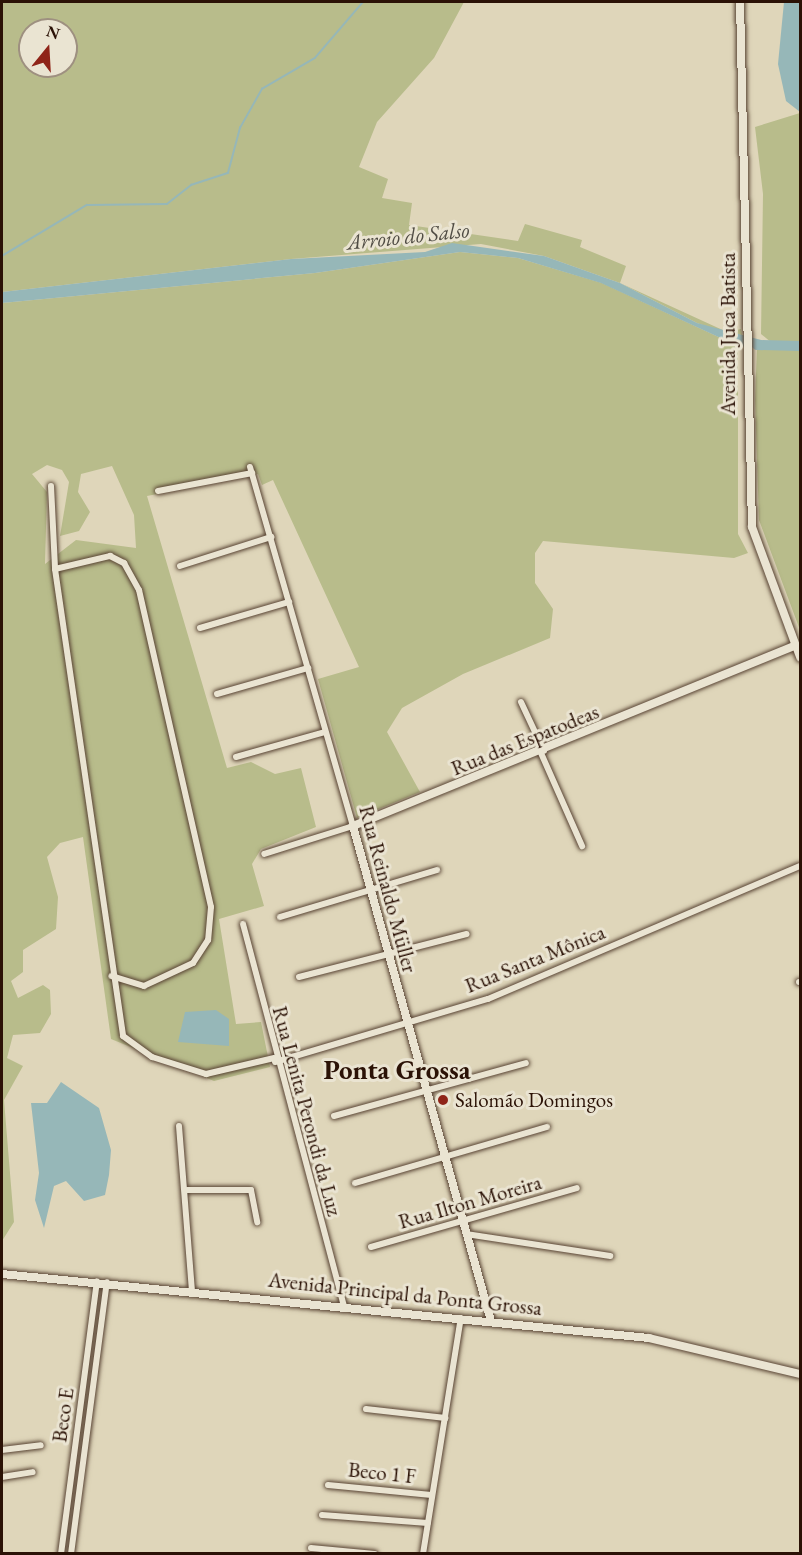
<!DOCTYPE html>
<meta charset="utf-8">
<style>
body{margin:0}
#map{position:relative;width:802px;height:1555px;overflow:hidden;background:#dfd6ba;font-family:"EB Garamond",serif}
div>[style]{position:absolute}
.green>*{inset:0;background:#b8bc8b}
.water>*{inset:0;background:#96b7b8}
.stream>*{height:1.5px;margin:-0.75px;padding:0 0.75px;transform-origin:0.75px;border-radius:0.75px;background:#96b7b8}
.river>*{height:10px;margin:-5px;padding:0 5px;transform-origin:5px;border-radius:5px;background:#96b7b8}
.roads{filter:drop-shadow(0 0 2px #584333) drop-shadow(0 0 2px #584333)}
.street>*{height:6px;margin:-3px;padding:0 3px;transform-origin:3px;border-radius:3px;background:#eae4d2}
.secondary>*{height:8px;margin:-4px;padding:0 4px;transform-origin:4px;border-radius:4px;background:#eae4d2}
.dots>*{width:16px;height:16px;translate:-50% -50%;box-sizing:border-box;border:3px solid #eae4d2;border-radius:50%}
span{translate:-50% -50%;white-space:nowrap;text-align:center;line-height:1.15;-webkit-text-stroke:6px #eae4d2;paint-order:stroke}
.street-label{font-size:21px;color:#2b1206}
.poi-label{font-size:21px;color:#2b1206}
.left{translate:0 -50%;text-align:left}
.water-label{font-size:22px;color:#504c44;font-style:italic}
.district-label{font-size:27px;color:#2b1206;font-weight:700}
.frame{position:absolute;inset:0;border:3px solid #2b1206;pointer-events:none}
.north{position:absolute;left:18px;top:18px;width:60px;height:60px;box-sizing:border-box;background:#eae4d2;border:2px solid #9e9080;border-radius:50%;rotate:18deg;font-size:16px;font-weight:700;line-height:24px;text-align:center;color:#2b1206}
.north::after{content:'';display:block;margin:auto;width:21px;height:27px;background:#8f2418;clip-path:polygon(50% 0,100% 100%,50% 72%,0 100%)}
</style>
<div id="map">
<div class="green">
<i style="clip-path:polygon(evenodd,2px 2px,464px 2px,434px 58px,377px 122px,359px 167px,388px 179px,382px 198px,412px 203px,409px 225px,518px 241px,525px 224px,582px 240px,580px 247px,626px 266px,620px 283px,727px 332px,741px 329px,742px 335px,727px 334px,697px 323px,620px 283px,544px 256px,481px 244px,291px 259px,2px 292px,2px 2px,30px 30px,66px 30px,66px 66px,30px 66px,30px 30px)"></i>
<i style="clip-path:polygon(800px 113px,800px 630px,759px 520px,755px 400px,757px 348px,772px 343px,761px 334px,763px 194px,755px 127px)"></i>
<i style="clip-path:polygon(evenodd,460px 252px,518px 258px,602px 283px,738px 346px,738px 534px,748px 553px,734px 558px,543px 541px,535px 553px,535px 583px,553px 609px,550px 638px,463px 674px,402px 708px,387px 732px,420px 792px,357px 818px,318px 679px,359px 667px,273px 480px,262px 485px,258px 474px,147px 496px,227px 768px,251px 762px,275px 774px,301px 768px,316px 827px,261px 849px,252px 864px,264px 906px,219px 919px,236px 1024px,261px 1022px,270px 1067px,214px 1081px,111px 1039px,83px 837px,60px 843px,47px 857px,58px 897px,56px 929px,23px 950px,23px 972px,11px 981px,18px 998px,43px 985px,50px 990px,51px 1014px,40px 1033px,13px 1035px,7px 1058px,23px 1066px,4px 1100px,14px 1222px,2px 1241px,2px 303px,315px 273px,460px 252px,47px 465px,62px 470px,69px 482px,60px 536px,79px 531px,90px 512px,78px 492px,81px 474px,112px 466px,134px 515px,136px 548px,76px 540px,45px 564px,47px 492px,32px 474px,47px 465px)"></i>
</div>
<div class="water">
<i style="clip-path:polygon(784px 2px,800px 2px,800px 112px,786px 101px,778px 64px)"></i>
<i style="clip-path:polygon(452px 243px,544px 256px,620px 283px,697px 323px,773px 343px,768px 349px,738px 346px,601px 283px,518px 258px,460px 252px,315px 273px,2px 303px,2px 292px,291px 259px,425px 252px)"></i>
<i style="clip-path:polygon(216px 1010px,229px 1019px,229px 1046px,178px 1042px,185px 1012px)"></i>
<i style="clip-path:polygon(61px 1082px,99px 1108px,111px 1150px,109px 1175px,105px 1195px,84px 1201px,66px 1181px,54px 1186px,44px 1228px,35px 1200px,39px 1173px,31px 1103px,47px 1103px)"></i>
</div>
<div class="stream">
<i style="left:2px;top:256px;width:99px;rotate:-31deg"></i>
<i style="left:87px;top:205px;width:80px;rotate:-0.7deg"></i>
<i style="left:167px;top:204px;width:31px;rotate:-38deg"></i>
<i style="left:191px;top:185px;width:39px;rotate:-18deg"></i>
<i style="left:228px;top:173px;width:47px;rotate:-75.1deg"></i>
<i style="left:240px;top:128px;width:45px;rotate:-60.6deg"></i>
<i style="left:262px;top:89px;width:61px;rotate:-30.3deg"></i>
<i style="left:315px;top:58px;width:74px;rotate:-49.4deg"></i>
</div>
<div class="river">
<i style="left:757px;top:345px;width:43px;rotate:1.3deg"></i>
</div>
<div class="roads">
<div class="street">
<i style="left:250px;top:467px;width:373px;rotate:74deg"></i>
<i style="left:353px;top:826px;width:93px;rotate:162.5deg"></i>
<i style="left:51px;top:486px;width:83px;rotate:87.2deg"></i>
<i style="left:55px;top:569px;width:472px;rotate:81.7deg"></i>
<i style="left:123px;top:1036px;width:36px;rotate:36deg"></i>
<i style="left:152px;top:1057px;width:57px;rotate:17.5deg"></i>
<i style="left:206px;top:1074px;width:70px;rotate:-13.2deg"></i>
<i style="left:158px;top:491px;width:96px;rotate:-10.8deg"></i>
<i style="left:180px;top:566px;width:96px;rotate:-17.7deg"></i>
<i style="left:55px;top:569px;width:57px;rotate:-13.3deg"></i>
<i style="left:110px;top:556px;width:16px;rotate:27deg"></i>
<i style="left:124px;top:563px;width:31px;rotate:61deg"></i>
<i style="left:139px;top:590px;width:325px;rotate:77.2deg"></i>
<i style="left:211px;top:907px;width:33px;rotate:95deg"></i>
<i style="left:208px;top:940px;width:27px;rotate:123deg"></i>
<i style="left:193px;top:963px;width:54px;rotate:154.9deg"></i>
<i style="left:144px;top:986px;width:34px;rotate:-163deg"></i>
<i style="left:200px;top:628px;width:93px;rotate:-16.3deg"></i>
<i style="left:217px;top:694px;width:95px;rotate:-15.9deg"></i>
<i style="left:521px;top:702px;width:54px;rotate:64.9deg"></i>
<i style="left:541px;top:753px;width:102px;rotate:66.2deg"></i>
<i style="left:236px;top:757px;width:92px;rotate:-15.7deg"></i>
<i style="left:280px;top:917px;width:164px;rotate:-16.7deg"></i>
<i style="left:243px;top:924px;width:395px;rotate:75.2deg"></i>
<i style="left:299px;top:977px;width:173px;rotate:-14.4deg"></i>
<i style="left:799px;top:982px;width:1px"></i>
<i style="left:275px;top:1062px;width:222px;rotate:-16.5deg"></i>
<i style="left:488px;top:999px;width:339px;rotate:-23.1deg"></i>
<i style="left:334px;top:1116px;width:199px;rotate:-15.4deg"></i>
<i style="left:179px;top:1126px;width:165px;rotate:85.5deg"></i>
<i style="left:355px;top:1183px;width:200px;rotate:-16.3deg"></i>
<i style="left:187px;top:1190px;width:64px"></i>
<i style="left:251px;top:1190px;width:33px;rotate:79deg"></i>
<i style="left:466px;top:1234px;width:146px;rotate:8.7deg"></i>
<i style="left:371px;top:1247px;width:214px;rotate:-16deg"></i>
<i style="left:366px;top:1409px;width:80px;rotate:6.5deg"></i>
<i style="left:2px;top:1450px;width:39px;rotate:-7deg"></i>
<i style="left:2px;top:1477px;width:31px;rotate:-9deg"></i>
<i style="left:328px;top:1485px;width:104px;rotate:5.5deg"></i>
<i style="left:322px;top:1515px;width:106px;rotate:4.3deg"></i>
<i style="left:311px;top:1548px;width:64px;rotate:5.4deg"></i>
<i style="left:61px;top:1554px;width:275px;rotate:-82.5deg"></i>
<i style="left:71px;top:1554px;width:274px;rotate:-82.5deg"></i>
<i style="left:423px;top:1554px;width:239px;rotate:-80.9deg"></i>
</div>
<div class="secondary">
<i style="left:740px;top:2px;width:525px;rotate:88.69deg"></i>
<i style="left:752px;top:527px;width:139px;rotate:69.7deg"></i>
<i style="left:2px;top:1274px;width:650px;rotate:5.65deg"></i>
<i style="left:649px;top:1338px;width:155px;rotate:13.4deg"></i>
<i style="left:491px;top:1321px;width:514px;rotate:-105.58deg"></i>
<i style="left:353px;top:826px;width:477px;rotate:-22.2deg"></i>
</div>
</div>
<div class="dots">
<i style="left:443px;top:1100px;background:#8f2418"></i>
</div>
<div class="street-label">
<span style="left:728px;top:334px;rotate:-90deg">Avenida Juca Batista</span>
<span style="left:525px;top:740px;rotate:-22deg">Rua das Espatodeas</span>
<span style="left:388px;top:889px;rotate:75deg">Rua Reinaldo Müller</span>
<span style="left:535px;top:959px;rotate:-22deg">Rua Santa Mônica</span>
<span style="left:307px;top:1111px;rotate:75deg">Rua Lenita Perondi da Luz</span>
<span style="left:470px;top:1202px;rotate:-16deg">Rua Ilton Moreira</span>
<span style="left:405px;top:1294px;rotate:6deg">Avenida Principal da Ponta Grossa</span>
<span style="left:63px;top:1415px;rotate:-82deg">Beco E</span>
<span style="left:382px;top:1473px;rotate:6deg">Beco 1 F</span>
</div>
<div class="poi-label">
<span class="left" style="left:455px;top:1100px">Salomão Domingos</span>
</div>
<div class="water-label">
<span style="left:408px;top:236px;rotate:-6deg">Arroio do Salso</span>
</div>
<div class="district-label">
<span style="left:397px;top:1070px">Ponta Grossa</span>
</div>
<div class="frame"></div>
<div class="north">N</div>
</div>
